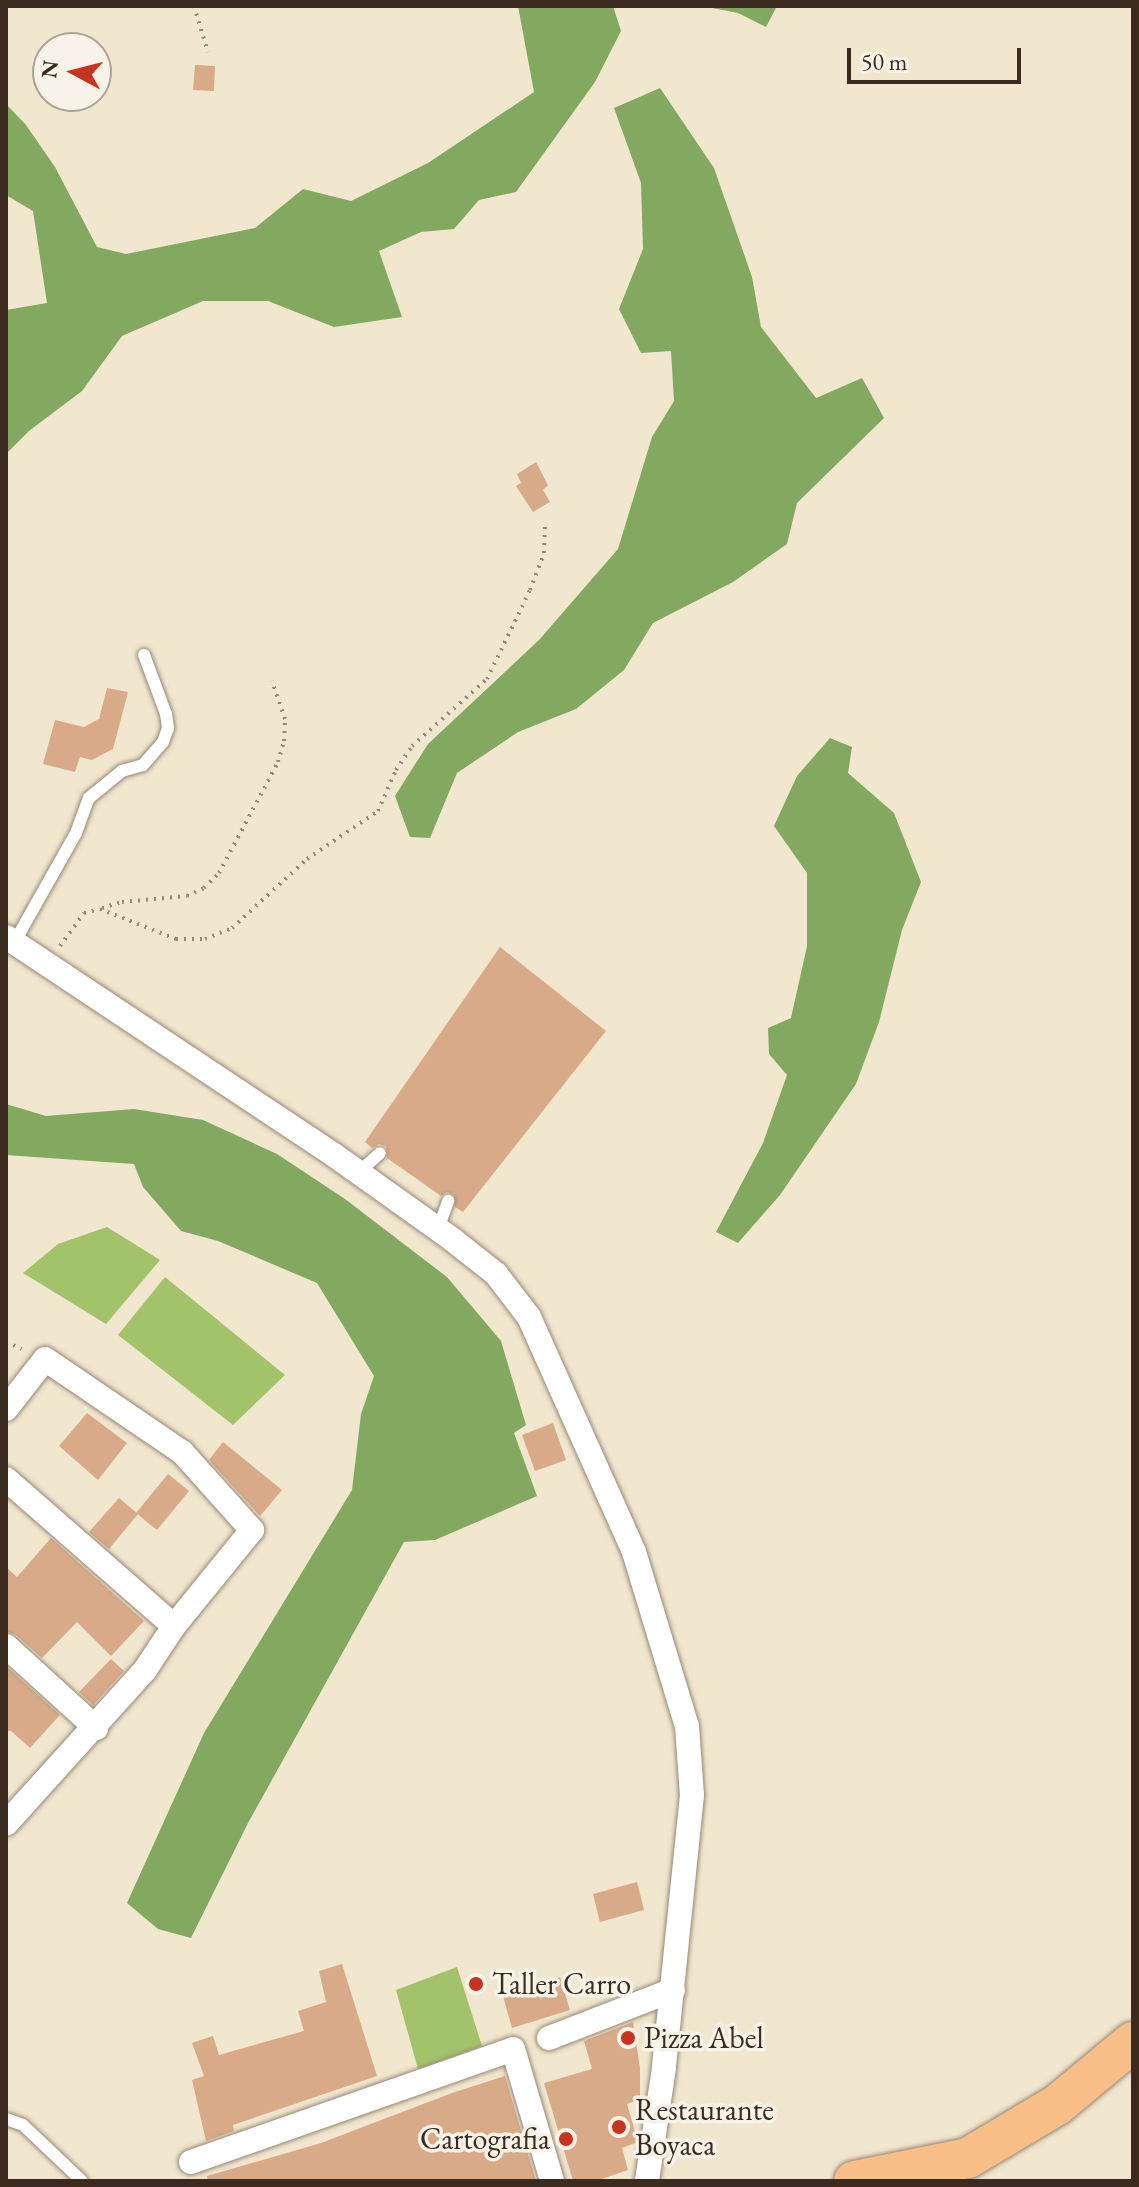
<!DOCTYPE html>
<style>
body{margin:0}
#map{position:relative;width:1139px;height:2187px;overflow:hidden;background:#f1e6ce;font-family:"EB Garamond",serif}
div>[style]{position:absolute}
.green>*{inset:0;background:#a3c36b}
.forest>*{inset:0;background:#82a95f}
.building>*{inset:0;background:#d9aa88}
.path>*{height:4px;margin-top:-2px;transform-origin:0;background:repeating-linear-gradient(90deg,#968876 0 2px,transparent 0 8px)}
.roads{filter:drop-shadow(0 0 2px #968876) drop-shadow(0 0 2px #968876)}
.service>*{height:12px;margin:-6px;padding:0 6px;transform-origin:6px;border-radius:6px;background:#fff}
.minor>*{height:24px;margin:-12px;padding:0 12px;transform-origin:12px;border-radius:12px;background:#fff}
.primary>*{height:40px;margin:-20px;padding:0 20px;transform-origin:20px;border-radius:20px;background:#f7be87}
.dots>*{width:22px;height:22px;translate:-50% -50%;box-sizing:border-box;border:4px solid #f7f3e8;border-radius:50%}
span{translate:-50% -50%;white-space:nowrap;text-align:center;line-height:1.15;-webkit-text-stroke:7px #f7f3e8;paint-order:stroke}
.poi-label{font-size:30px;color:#3b2a1e}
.left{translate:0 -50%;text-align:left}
.right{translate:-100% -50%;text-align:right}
.frame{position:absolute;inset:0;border:8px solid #3b2a1e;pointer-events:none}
.north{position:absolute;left:32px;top:32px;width:80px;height:80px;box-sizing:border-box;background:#f7f3e8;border:2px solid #aca397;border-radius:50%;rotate:277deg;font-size:22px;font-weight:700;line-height:32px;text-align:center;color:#3b2a1e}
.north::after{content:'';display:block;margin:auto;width:28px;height:36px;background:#c8321e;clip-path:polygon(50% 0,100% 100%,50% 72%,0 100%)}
.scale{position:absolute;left:847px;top:48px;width:174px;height:36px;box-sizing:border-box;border:4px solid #3b2a1e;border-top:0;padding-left:10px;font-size:24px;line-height:28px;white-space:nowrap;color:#3b2a1e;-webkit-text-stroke:6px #f7f3e8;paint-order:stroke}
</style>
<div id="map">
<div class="green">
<i style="clip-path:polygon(107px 1227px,160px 1260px,106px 1324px,23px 1273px,58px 1244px)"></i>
<i style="clip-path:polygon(165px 1277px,285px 1375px,233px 1425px,118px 1335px)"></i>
<i style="clip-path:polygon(457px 1967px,482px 2046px,418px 2069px,396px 1990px)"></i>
</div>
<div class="forest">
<i style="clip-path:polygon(518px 6px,613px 6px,621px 31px,595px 82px,516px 192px,479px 200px,454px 229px,421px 232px,379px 251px,402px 317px,334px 327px,268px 301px,203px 301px,122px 336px,82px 391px,29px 431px,6px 454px,6px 310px,47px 303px,33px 211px,6px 195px,6px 104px,26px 125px,55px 167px,97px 247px,126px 254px,255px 228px,303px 189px,351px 201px,428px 163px,534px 92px)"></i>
<i style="clip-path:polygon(702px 6px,777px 6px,766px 27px,738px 13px)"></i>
<i style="clip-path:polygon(660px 88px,714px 168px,752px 277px,761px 327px,816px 398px,862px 378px,884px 418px,797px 503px,787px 544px,733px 582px,653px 623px,624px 670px,576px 709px,518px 732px,457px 773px,430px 838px,410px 837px,395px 796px,428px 744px,539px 640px,618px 549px,652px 437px,674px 401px,671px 351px,641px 353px,619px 309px,643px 249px,641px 183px,614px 108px)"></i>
<i style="clip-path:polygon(830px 738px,852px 747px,848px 773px,894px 813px,921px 882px,902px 930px,879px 1022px,856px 1084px,780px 1195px,738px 1243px,716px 1232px,763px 1143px,787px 1075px,769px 1054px,768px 1028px,791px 1018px,807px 946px,807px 873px,774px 826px,797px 776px)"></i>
<i style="clip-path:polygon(6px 1104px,46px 1116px,134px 1109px,203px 1120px,277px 1154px,345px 1199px,447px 1277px,501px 1341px,526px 1425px,514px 1433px,537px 1496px,435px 1540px,404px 1542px,248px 1823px,191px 1938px,158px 1929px,127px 1903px,204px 1733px,352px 1490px,361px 1414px,374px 1376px,317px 1283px,218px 1241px,181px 1231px,143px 1187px,134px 1164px,6px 1155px)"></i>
</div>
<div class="building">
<i style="clip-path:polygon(195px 65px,215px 66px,214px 91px,193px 90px)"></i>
<i style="clip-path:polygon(536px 462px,548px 485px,543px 490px,550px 502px,533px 512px,516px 486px,521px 483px,517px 474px)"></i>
<i style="clip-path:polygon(107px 688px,128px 692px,113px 749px,92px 760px,80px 757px,75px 772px,43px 764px,55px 720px,84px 727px,99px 719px)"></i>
<i style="clip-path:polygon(500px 947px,606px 1031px,463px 1212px,455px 1207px,454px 1195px,447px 1192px,441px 1196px,387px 1158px,386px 1146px,379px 1144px,372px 1148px,365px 1142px)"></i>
<i style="clip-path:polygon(87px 1413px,127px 1443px,98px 1480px,59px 1446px)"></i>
<i style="clip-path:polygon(553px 1423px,566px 1460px,535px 1471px,522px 1435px)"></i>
<i style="clip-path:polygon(223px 1442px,282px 1490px,260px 1516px,209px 1460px)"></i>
<i style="clip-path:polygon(168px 1474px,189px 1491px,157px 1530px,136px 1513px)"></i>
<i style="clip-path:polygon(119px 1498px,138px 1514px,109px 1549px,89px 1532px)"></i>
<i style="clip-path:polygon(51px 1538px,144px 1621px,111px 1656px,77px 1622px,42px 1658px,16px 1635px,6px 1631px,6px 1567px,17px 1577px)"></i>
<i style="clip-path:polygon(111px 1659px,124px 1671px,93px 1705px,79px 1692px)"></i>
<i style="clip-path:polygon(6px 1666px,60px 1715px,30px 1748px,11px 1731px,6px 1731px)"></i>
<i style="clip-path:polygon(637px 1882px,644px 1910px,600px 1922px,593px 1894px)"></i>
<i style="clip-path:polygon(342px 1964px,377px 2076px,233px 2125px,234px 2131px,206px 2141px,192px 2080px,204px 2076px,192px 2043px,213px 2036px,219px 2055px,304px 2031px,298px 2011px,326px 2002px,319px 1971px)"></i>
<i style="clip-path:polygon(560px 1977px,570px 2010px,512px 2028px,503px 1996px)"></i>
<i style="clip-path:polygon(633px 2022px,640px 2068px,640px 2099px,627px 2104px,638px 2142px,622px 2148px,628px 2170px,596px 2181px,573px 2181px,544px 2083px,592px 2069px,584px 2041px)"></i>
<i style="clip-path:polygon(505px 2076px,536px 2181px,208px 2181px,207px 2176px,321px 2143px,452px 2093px)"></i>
</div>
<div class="path">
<i style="left:194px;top:6px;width:48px;rotate:73.1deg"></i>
<i style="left:102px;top:908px;width:21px;rotate:-17deg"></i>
<i style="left:122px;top:902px;width:65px;rotate:-5.3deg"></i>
<i style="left:187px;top:896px;width:19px;rotate:-25deg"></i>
<i style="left:204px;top:888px;width:21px;rotate:-45deg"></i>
<i style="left:219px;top:873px;width:126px;rotate:-62deg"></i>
<i style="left:278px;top:762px;width:22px;rotate:-74deg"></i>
<i style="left:284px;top:741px;width:22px;rotate:-87deg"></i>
<i style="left:285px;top:719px;width:40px;rotate:-108.9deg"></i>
<i style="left:60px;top:946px;width:41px;rotate:-54deg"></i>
<i style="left:84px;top:913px;width:16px;rotate:-14deg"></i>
<i style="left:100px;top:909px;width:82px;rotate:21.5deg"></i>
<i style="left:176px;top:939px;width:29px"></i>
<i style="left:205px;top:939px;width:29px;rotate:-22deg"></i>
<i style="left:232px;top:928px;width:102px;rotate:-42.6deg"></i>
<i style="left:307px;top:859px;width:86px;rotate:-34.1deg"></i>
<i style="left:378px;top:811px;width:45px;rotate:-66.3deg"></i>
<i style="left:396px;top:770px;width:29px;rotate:-56deg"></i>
<i style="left:412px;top:746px;width:101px;rotate:-41.8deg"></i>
<i style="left:487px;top:679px;width:99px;rotate:-64.2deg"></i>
<i style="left:530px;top:590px;width:40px;rotate:-69deg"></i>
<i style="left:544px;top:553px;width:30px;rotate:-88deg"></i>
<i style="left:6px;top:1342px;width:17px;rotate:24deg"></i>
</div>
<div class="roads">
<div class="service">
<i style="left:14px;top:943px;width:126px;rotate:-60.6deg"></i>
<i style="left:76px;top:833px;width:37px;rotate:-70deg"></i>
<i style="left:89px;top:798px;width:43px;rotate:-39.3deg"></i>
<i style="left:122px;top:771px;width:22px;rotate:-16deg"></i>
<i style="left:143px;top:765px;width:30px;rotate:-49deg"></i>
<i style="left:163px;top:742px;width:15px;rotate:-70deg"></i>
<i style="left:168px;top:728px;width:14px;rotate:-98deg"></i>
<i style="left:166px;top:714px;width:63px;rotate:-110.4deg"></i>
<i style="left:359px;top:1172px;width:28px;rotate:-42deg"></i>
<i style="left:438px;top:1229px;width:30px;rotate:-70deg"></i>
<i style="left:6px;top:2119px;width:18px;rotate:19deg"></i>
<i style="left:23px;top:2125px;width:81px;rotate:43.5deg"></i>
</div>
<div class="minor">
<i style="left:6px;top:937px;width:394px;rotate:33.6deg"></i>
<i style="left:334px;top:1155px;width:146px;rotate:35.5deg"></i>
<i style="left:453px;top:1240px;width:55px;rotate:38.3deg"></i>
<i style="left:496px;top:1274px;width:54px;rotate:52.5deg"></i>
<i style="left:529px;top:1317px;width:257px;rotate:65.9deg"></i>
<i style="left:634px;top:1552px;width:182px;rotate:73.1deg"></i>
<i style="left:687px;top:1726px;width:69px;rotate:85.9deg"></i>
<i style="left:692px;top:1795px;width:274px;rotate:95.9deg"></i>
<i style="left:664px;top:2068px;width:114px;rotate:98.6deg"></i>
<i style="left:6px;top:1409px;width:63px;rotate:-52deg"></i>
<i style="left:45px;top:1359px;width:166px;rotate:34.2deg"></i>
<i style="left:182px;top:1452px;width:105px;rotate:48.1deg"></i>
<i style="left:252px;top:1530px;width:124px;rotate:129.1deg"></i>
<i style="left:174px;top:1626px;width:53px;rotate:123.4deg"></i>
<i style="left:145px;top:1670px;width:207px;rotate:132.1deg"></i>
<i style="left:6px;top:1479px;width:223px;rotate:41.2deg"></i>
<i style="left:6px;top:1646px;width:122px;rotate:42.3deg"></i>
<i style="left:549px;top:2038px;width:133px;rotate:-21.2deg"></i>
<i style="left:191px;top:2162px;width:341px;rotate:-19.3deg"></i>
<i style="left:513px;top:2049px;width:138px;rotate:73.5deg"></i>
</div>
<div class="primary">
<i style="left:854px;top:2181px;width:116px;rotate:-11.4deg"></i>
<i style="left:968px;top:2158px;width:104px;rotate:-30.8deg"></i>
<i style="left:1057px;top:2105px;width:99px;rotate:-39.7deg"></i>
</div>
</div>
<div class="dots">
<i style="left:476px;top:1984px;background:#c8321e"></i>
<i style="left:628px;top:2038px;background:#c8321e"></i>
<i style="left:619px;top:2127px;background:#c8321e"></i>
<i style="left:566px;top:2139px;background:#c8321e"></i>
</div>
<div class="poi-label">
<span class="left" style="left:492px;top:1984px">Taller Carro</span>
<span class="left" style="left:644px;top:2038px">Pizza Abel</span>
<span class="left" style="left:635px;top:2127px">Restaurante<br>Boyaca</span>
<span class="right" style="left:550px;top:2139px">Cartografia</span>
</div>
<div class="frame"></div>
<div class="north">N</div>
<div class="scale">50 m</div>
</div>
